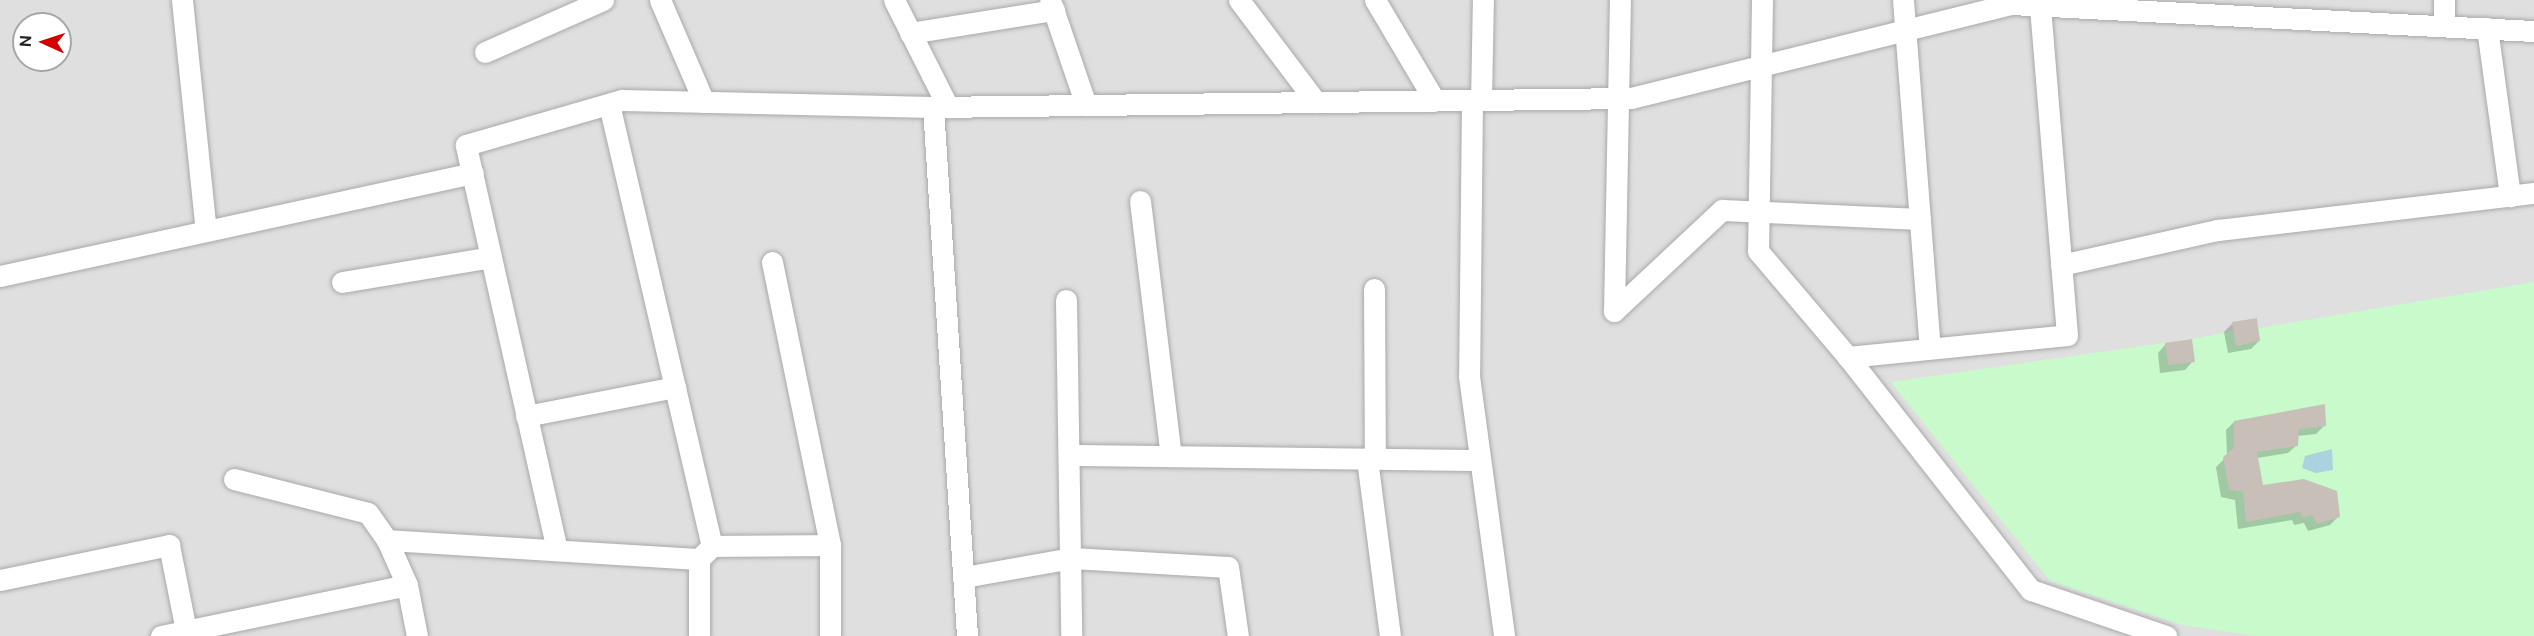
<!DOCTYPE html>
<style>
body{margin:0}
#map{position:relative;width:2534px;height:636px;overflow:hidden;background:#f2efe9;font-family:"DM Sans",sans-serif}
div>[style]{position:absolute}
.residential>*{inset:0;background:#e0dfdf}
.park>*{inset:0;background:#c8facc}
.water>*{inset:0;background:#aad3df}
.shadow>*{inset:0;background:#0003}
.building>*{inset:0;background:#c7bfb8}
.roads{filter:drop-shadow(0 0 2px #a9a9a9) drop-shadow(0 0 2px #a9a9a9)}
.street>*{height:21px;margin:-10.5px;padding:0 10.5px;transform-origin:10.5px;border-radius:10.5px;background:#fff}
span{translate:-50% -50%;white-space:nowrap;text-align:center;line-height:1.15;-webkit-text-stroke:6px #fff;paint-order:stroke}
.north{position:absolute;left:12px;top:12px;width:60px;height:60px;box-sizing:border-box;background:#fff;border:2px solid #a7a7a7;border-radius:50%;rotate:273deg;font-size:16px;font-weight:700;line-height:24px;text-align:center;color:#222}
.north::after{content:'';display:block;margin:auto;width:21px;height:27px;background:#d40000;clip-path:polygon(50% 0,100% 100%,50% 72%,0 100%)}
</style>
<div id="map">
<div class="residential">
<i style="clip-path:polygon(evenodd,0 0,2534px 0,2534px 636px,0 636px,0 0,24px 24px,60px 24px,60px 60px,24px 60px,24px 24px)"></i>
</div>
<div class="park">
<i style="clip-path:polygon(2534px 282px,2534px 636px,2257px 636px,2182px 625px,2050px 581px,1891px 382px,2192px 339px,2233px 331px,2232px 322px,2257px 318px,2259px 328px)"></i>
</div>
<div class="water">
<i style="clip-path:polygon(2332px 449px,2333px 470px,2316px 473px,2302px 468px,2305px 456px)"></i>
</div>
<div class="shadow">
<i style="clip-path:polygon(2232px 324px,2259px 341px,2251px 349px,2228px 353px,2224px 332px)"></i>
<i style="clip-path:polygon(2166px 344px,2193px 361px,2185px 370px,2160px 373px,2158px 353px)"></i>
<i style="clip-path:polygon(2234px 422px,2324px 426px,2316px 434px,2297px 436px,2297px 445px,2288px 453px,2257px 458px,2262px 487px,2338px 517px,2330px 525px,2308px 531px,2304px 523px,2294px 525px,2292px 520px,2238px 529px,2235px 500px,2221px 497px,2216px 467px,2227px 456px,2226px 430px)"></i>
</div>
<div class="building">
<i style="clip-path:polygon(2257px 318px,2260px 341px,2236px 346px,2232px 322px)"></i>
<i style="clip-path:polygon(2192px 339px,2195px 362px,2168px 365px,2165px 343px)"></i>
<i style="clip-path:polygon(2325px 404px,2326px 426px,2299px 429px,2298px 446px,2257px 452px,2263px 485px,2304px 479px,2337px 491px,2340px 517px,2317px 524px,2312px 515px,2302px 518px,2300px 512px,2246px 522px,2243px 492px,2229px 490px,2223px 457px,2234px 448px,2234px 421px)"></i>
</div>
<div class="roads">
<div class="street">
<i style="left:182px;top:0;width:232px;rotate:84.1deg"></i>
<i style="left:660px;top:0;width:111px;rotate:66.7deg"></i>
<i style="left:894px;top:0;width:120px;rotate:63.2deg"></i>
<i style="left:1050px;top:0;width:111px;rotate:71.1deg"></i>
<i style="left:1239px;top:0;width:128px;rotate:53deg"></i>
<i style="left:1375px;top:0;width:117px;rotate:59.3deg"></i>
<i style="left:1762px;top:0;width:251px;rotate:90.9deg"></i>
<i style="left:1758px;top:251px;width:139px;rotate:49.7deg"></i>
<i style="left:1848px;top:357px;width:296px;rotate:51.9deg"></i>
<i style="left:2031px;top:590px;width:143px;rotate:18.8deg"></i>
<i style="left:1903px;top:0;width:349px;rotate:85.6deg"></i>
<i style="left:2444px;top:26px;width:26px;rotate:-90deg"></i>
<i style="left:2487px;top:28px;width:170px;rotate:82.2deg"></i>
<i style="left:910px;top:33px;width:146px;rotate:-9.1deg"></i>
<i style="left:485px;top:52px;width:129px;rotate:-23.8deg"></i>
<i style="left:1472px;top:100px;width:276px;rotate:90.6deg"></i>
<i style="left:1469px;top:376px;width:262px;rotate:82.3deg"></i>
<i style="left:1481px;top:100px;width:100px;rotate:-88.9deg"></i>
<i style="left:609px;top:104px;width:454px;rotate:76.9deg"></i>
<i style="left:933px;top:107px;width:698px;rotate:-0.74deg"></i>
<i style="left:1631px;top:98px;width:391px;rotate:-13.9deg"></i>
<i style="left:2011px;top:4px;width:524px;rotate:2.96deg"></i>
<i style="left:1140px;top:201px;width:257px;rotate:83.1deg"></i>
<i style="left:772px;top:262px;width:289px;rotate:78.4deg"></i>
<i style="left:830px;top:545px;width:91px;rotate:90deg"></i>
<i style="left:2061px;top:265px;width:161px;rotate:-12.6deg"></i>
<i style="left:2218px;top:230px;width:318px;rotate:-6.7deg"></i>
<i style="left:0;top:276px;width:484px;rotate:-12.3deg"></i>
<i style="left:342px;top:282px;width:151px;rotate:-9.5deg"></i>
<i style="left:1374px;top:289px;width:170px;rotate:89.7deg"></i>
<i style="left:1066px;top:300px;width:336px;rotate:89.1deg"></i>
<i style="left:1614px;top:311px;width:148px;rotate:-43.1deg"></i>
<i style="left:1722px;top:210px;width:198px;rotate:2.6deg"></i>
<i style="left:1614px;top:311px;width:311px;rotate:-88.9deg"></i>
<i style="left:1848px;top:357px;width:220px;rotate:-5.7deg"></i>
<i style="left:2067px;top:335px;width:331px;rotate:-94.7deg"></i>
<i style="left:526px;top:416px;width:152px;rotate:-11deg"></i>
<i style="left:1069px;top:455px;width:411px;rotate:0.7deg"></i>
<i style="left:1367px;top:459px;width:178px;rotate:82.6deg"></i>
<i style="left:234px;top:479px;width:138px;rotate:14.2deg"></i>
<i style="left:368px;top:513px;width:33px;rotate:55deg"></i>
<i style="left:387px;top:540px;width:49px;rotate:66deg"></i>
<i style="left:407px;top:585px;width:52px;rotate:78.9deg"></i>
<i style="left:387px;top:540px;width:313px;rotate:3.5deg"></i>
<i style="left:557px;top:550px;width:415px;rotate:-102.7deg"></i>
<i style="left:466px;top:145px;width:162px;rotate:-16.1deg"></i>
<i style="left:622px;top:100px;width:311px;rotate:1.3deg"></i>
<i style="left:933px;top:107px;width:530px;rotate:86.32deg"></i>
<i style="left:964px;top:577px;width:110px;rotate:-10deg"></i>
<i style="left:1072px;top:558px;width:156px;rotate:3.3deg"></i>
<i style="left:1228px;top:567px;width:70px;rotate:81.8deg"></i>
<i style="left:0;top:580px;width:173px;rotate:-11.7deg"></i>
<i style="left:169px;top:545px;width:88px;rotate:78.8deg"></i>
<i style="left:161px;top:636px;width:251px;rotate:-11.7deg"></i>
<i style="left:699px;top:636px;width:77px;rotate:-90deg"></i>
<i style="left:699px;top:559px;width:18px;rotate:-45deg"></i>
<i style="left:712px;top:546px;width:118px;rotate:-0.5deg"></i>
</div>
</div>
<div class="north">N</div>
</div>
